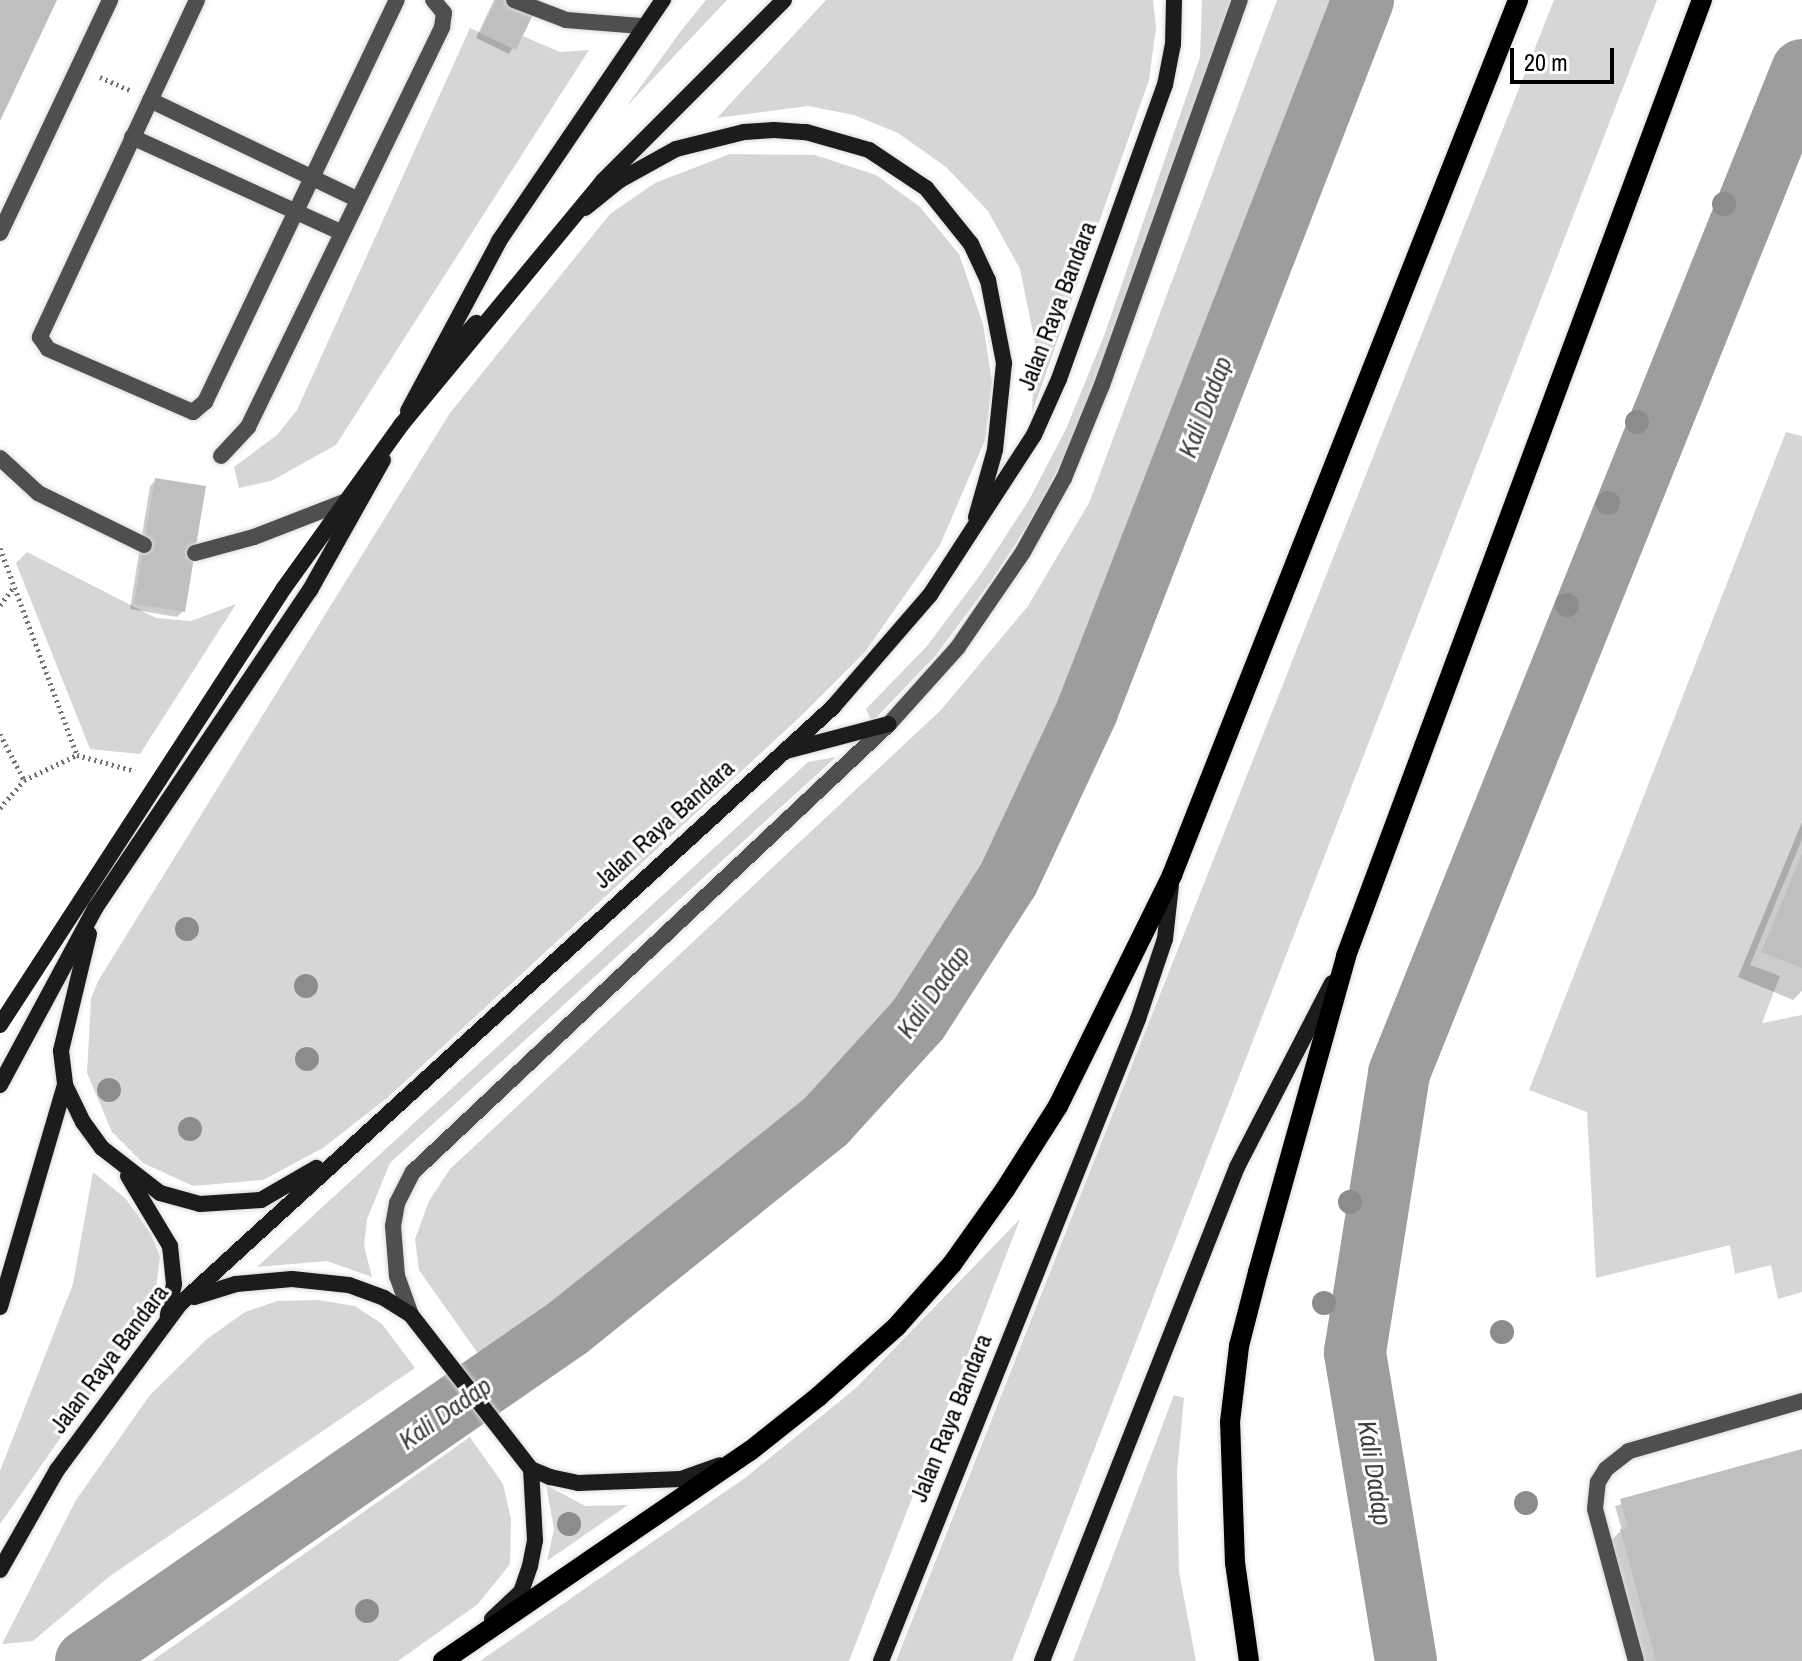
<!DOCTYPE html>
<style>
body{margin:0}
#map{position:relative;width:1802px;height:1661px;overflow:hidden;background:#fff;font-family:"Archivo Narrow",sans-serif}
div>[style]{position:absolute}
.green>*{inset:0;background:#d6d6d6}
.shadow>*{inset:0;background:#0003}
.river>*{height:62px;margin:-31px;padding:0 31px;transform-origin:31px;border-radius:31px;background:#9d9d9d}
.building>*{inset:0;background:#bfbfbf}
.path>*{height:5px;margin-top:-2.5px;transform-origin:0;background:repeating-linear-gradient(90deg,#717171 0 2px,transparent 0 6px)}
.roads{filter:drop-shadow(0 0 2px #dbdbdb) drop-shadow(0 0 2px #dbdbdb)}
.lane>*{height:16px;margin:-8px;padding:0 8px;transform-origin:8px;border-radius:8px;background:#4f4f4f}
.secondary>*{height:16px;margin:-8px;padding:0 8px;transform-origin:8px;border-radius:8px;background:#1c1c1c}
.primary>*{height:20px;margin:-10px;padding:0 10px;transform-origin:10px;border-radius:10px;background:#000}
.secondary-bridge>*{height:16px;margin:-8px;padding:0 8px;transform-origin:8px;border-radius:8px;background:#1c1c1c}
.trees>*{width:24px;height:24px;margin:-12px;border-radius:50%;background:#8c8c8c}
span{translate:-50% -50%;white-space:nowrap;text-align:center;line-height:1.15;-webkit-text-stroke:6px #fff;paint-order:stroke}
.street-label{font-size:24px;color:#000}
.water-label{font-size:26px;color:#3e3e3e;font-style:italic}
.scale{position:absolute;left:1510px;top:48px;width:104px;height:36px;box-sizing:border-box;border:4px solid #000;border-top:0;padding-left:10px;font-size:24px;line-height:28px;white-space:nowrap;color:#000;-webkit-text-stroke:6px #fff;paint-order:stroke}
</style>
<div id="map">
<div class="green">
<i style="clip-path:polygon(706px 0,727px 0,626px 107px,680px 32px)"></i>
<i style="clip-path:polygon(826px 0,1153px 0,1156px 27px,1149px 80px,1032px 413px,1035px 343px,1020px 269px,988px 211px,946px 167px,898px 133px,854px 115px,808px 106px,717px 118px)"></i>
<i style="clip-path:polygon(1202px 0,1235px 0,1114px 340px,1076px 431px,1038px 509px,991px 581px,936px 655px,872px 722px,866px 709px,927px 646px,981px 574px,1029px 500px,1066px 429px,1104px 336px,1200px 57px)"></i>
<i style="clip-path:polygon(1277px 0,1354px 0,1079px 709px,1002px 873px,911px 1014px,819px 1112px,568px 1310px,486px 1365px,419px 1270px,415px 1239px,429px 1201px,450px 1169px,941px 710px,1028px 606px,1089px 503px)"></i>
<i style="clip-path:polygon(1554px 0,1657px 0,1012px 1661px,896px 1661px)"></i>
<i style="clip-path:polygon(470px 28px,516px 49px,523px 36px,560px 52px,589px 50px,336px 445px,271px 481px,239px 488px,234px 467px,277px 435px,297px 410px)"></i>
<i style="clip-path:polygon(730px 154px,815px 155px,876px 175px,920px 207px,959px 254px,983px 324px,992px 382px,985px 440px,940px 545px,865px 652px,800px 717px,387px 1098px,323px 1148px,263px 1180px,193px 1186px,143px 1163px,112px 1132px,87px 1073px,91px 999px,98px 981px,450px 413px,610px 214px,655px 183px)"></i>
<i style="clip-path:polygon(1786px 432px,1802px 436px,1802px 839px,1750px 965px,1780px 976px,1762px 1023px,1802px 1015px,1802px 1292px,1778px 1299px,1771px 1265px,1735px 1274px,1730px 1245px,1596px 1278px,1587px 1112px,1529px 1090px)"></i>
<i style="clip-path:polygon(27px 552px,156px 618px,191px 621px,236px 604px,140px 754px,90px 749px,16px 563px)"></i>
<i style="clip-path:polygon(836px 757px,390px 1163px,367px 1219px,364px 1246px,372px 1277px,327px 1261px,257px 1267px,808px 762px)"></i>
<i style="clip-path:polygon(93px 1172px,126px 1199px,151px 1234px,160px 1257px,154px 1305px,0 1524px,0 1471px,73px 1284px)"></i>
<i style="clip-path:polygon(1020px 1219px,849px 1661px,480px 1661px,745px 1478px,856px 1388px)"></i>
<i style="clip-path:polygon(318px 1300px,355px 1306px,382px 1324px,415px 1368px,110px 1576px,33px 1641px,2px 1644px,76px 1500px,150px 1395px,207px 1339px,245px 1312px,277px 1301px)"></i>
<i style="clip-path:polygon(1174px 1395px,1184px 1398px,1177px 1471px,1179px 1572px,1196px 1661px,1073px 1661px)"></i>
<i style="clip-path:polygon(470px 1437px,503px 1484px,511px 1519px,510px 1564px,478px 1604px,398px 1661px,152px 1661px)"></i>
<i style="clip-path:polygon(546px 1485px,585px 1506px,628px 1505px,547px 1561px,554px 1529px)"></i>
</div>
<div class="shadow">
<i style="clip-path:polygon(494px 0,538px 0,509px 54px,476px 38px)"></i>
<i style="clip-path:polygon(156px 480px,183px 611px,177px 617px,130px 609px,150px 486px)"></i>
<i style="clip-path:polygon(1802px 822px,1802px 991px,1793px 1000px,1738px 977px)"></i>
<i style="clip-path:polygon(1802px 1451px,1802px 1661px,1632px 1661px,1602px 1549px,1622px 1530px,1615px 1506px)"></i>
</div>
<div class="river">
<i style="left:86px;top:1661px;width:587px;rotate:-34.66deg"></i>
<i style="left:569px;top:1327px;width:329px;rotate:-38.7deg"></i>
<i style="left:826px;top:1121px;width:137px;rotate:-47.7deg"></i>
<i style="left:918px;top:1020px;width:166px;rotate:-57.3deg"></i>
<i style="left:1008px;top:880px;width:187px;rotate:-64.9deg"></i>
<i style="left:1087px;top:711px;width:763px;rotate:-68.78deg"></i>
<i style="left:1406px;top:1661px;width:313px;rotate:-99.4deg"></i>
<i style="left:1355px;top:1352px;width:282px;rotate:-81deg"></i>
<i style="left:1399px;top:1073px;width:1081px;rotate:-68.11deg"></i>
</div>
<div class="building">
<i style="clip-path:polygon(0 0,57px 0,0 121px)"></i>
<i style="clip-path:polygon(496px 0,540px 0,516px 50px,480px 33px)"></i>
<i style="clip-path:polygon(155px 478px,206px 486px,185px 612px,134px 604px)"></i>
<i style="clip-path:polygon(1802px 854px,1802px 968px,1761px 952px)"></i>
<i style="clip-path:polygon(1802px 1449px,1802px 1661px,1656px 1661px,1620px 1529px,1628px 1527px,1620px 1499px)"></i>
</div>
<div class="path">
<i style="left:100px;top:77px;width:34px;rotate:24deg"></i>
<i style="left:0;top:548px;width:221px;rotate:69.6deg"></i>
<i style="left:0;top:605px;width:23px;rotate:-52deg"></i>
<i style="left:0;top:734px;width:52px;rotate:62.4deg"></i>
<i style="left:0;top:808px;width:37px;rotate:-49deg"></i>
<i style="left:24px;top:780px;width:59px;rotate:-25.3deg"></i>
<i style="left:77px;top:755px;width:60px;rotate:15.4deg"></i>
</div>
<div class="roads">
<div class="lane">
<i style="left:197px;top:0;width:372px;rotate:115deg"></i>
<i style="left:40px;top:337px;width:14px;rotate:56deg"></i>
<i style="left:48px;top:349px;width:158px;rotate:23.5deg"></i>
<i style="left:193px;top:412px;width:16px;rotate:-40deg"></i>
<i style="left:205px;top:402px;width:445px;rotate:-64.5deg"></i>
<i style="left:514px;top:0;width:56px;rotate:21deg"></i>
<i style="left:566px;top:20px;width:75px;rotate:4.6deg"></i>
<i style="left:150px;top:100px;width:229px;rotate:25.6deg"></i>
<i style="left:132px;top:137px;width:229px;rotate:24.5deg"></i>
<i style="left:0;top:233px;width:258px;rotate:-64.7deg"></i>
<i style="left:221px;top:456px;width:40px;rotate:-47deg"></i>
<i style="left:248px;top:427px;width:445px;rotate:-64.1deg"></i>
<i style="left:442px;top:27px;width:14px;rotate:-82deg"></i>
<i style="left:444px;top:13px;width:17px;rotate:-130deg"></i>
<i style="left:0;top:458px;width:52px;rotate:42.6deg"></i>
<i style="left:38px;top:493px;width:118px;rotate:26.1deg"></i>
<i style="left:195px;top:553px;width:61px;rotate:-15.2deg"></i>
<i style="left:254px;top:537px;width:105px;rotate:-21.2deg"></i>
<i style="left:411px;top:1315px;width:41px;rotate:-109.7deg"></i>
<i style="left:397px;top:1276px;width:50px;rotate:-94.6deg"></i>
<i style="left:393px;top:1226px;width:23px;rotate:-80deg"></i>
<i style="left:397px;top:1203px;width:35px;rotate:-63deg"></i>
<i style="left:413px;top:1172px;width:654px;rotate:-43.26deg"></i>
<i style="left:889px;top:724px;width:103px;rotate:-48.1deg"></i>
<i style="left:958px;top:647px;width:115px;rotate:-55.6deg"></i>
<i style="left:1023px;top:552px;width:85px;rotate:-61deg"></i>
<i style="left:1064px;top:478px;width:100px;rotate:-67.8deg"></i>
<i style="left:1102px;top:385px;width:409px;rotate:-70.3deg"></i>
<i style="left:1636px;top:1661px;width:157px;rotate:-105.1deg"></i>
<i style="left:1595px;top:1509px;width:27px;rotate:-84deg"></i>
<i style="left:1598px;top:1482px;width:15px;rotate:-58deg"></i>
<i style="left:1606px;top:1469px;width:29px;rotate:-38deg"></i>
<i style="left:1629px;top:1451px;width:180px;rotate:-16.1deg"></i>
</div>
<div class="secondary">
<i style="left:603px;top:181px;width:256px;rotate:-45deg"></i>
<i style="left:585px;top:208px;width:45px;rotate:-38.7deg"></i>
<i style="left:620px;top:180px;width:64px;rotate:-29deg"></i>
<i style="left:676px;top:149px;width:70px;rotate:-14deg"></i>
<i style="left:744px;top:132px;width:30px;rotate:-4deg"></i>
<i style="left:774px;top:130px;width:32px;rotate:4deg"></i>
<i style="left:806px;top:132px;width:66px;rotate:15.9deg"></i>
<i style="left:869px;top:150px;width:69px;rotate:33.7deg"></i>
<i style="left:926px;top:188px;width:72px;rotate:51.2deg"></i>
<i style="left:971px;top:244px;width:40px;rotate:65deg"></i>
<i style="left:988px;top:280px;width:85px;rotate:79.1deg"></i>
<i style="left:1004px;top:363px;width:87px;rotate:95.9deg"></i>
<i style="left:995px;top:450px;width:70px;rotate:105.8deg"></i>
<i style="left:440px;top:363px;width:54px;rotate:-48deg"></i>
<i style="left:408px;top:411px;width:193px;rotate:-61.8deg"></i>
<i style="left:499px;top:241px;width:292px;rotate:-55.8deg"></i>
<i style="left:786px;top:751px;width:106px;rotate:-14.7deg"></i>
<i style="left:89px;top:934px;width:120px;rotate:103.5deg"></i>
<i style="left:61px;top:1051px;width:34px;rotate:83deg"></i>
<i style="left:65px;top:1085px;width:41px;rotate:64.1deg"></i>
<i style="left:83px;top:1122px;width:32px;rotate:54deg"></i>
<i style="left:102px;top:1148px;width:73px;rotate:37.8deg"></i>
<i style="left:160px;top:1193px;width:41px;rotate:15.4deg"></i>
<i style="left:200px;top:1204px;width:61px;rotate:-3.8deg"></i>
<i style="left:261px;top:1200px;width:64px;rotate:-30.2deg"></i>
<i style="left:0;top:1085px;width:202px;rotate:-61.7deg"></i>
<i style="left:96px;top:907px;width:382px;rotate:-56deg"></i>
<i style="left:310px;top:590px;width:149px;rotate:-60.7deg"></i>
<i style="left:128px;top:1176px;width:82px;rotate:59deg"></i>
<i style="left:170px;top:1246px;width:38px;rotate:84deg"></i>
<i style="left:174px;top:1284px;width:33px;rotate:101deg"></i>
<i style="left:194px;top:1297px;width:44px;rotate:-17.2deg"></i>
<i style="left:236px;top:1284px;width:56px;rotate:-5.1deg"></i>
<i style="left:292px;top:1279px;width:57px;rotate:6deg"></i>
<i style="left:349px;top:1285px;width:37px;rotate:20deg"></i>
<i style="left:384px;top:1298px;width:32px;rotate:32deg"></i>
<i style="left:411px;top:1315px;width:195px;rotate:52.1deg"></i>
<i style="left:531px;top:1469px;width:21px;rotate:23deg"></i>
<i style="left:550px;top:1477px;width:29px;rotate:12deg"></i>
<i style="left:578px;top:1483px;width:103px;rotate:-2.2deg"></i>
<i style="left:681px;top:1479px;width:41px;rotate:-19.7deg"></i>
<i style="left:0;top:1307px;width:231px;rotate:-73.7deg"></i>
<i style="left:0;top:1570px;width:115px;rotate:-60.3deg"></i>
<i style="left:57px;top:1470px;width:207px;rotate:-53.5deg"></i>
<i style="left:180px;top:1304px;width:885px;rotate:-42.43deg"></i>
<i style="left:833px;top:707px;width:148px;rotate:-49.1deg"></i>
<i style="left:930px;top:595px;width:191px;rotate:-57deg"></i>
<i style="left:1034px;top:435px;width:61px;rotate:-65.9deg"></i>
<i style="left:1059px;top:379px;width:313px;rotate:-70.2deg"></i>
<i style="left:1165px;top:85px;width:42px;rotate:-79deg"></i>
<i style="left:1173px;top:44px;width:44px;rotate:-88.7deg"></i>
<i style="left:492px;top:1619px;width:40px;rotate:-43deg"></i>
<i style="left:521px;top:1592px;width:28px;rotate:-71deg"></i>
<i style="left:530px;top:1566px;width:26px;rotate:-79deg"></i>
<i style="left:535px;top:1540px;width:71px;rotate:-93.2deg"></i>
<i style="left:881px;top:1661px;width:692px;rotate:-68.18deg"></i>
<i style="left:1138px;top:1019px;width:84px;rotate:-71.4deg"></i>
<i style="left:1165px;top:939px;width:54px;rotate:-83.7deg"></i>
<i style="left:1042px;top:1661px;width:531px;rotate:-68.46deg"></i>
<i style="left:1237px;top:1167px;width:207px;rotate:-62.7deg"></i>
</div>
<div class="primary">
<i style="left:443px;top:1661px;width:372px;rotate:-34.4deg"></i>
<i style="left:750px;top:1451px;width:87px;rotate:-38.5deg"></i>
<i style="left:818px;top:1397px;width:106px;rotate:-41.9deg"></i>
<i style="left:897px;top:1326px;width:83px;rotate:-48.4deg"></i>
<i style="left:952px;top:1264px;width:93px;rotate:-54.6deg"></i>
<i style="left:1006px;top:1188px;width:97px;rotate:-57.6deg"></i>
<i style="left:1058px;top:1106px;width:258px;rotate:-63.7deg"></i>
<i style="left:1172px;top:875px;width:941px;rotate:-68.42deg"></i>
<i style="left:1249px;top:1661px;width:99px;rotate:-98.1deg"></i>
<i style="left:1235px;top:1563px;width:141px;rotate:-92deg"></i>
<i style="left:1230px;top:1422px;width:77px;rotate:-83.2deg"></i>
<i style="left:1239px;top:1346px;width:76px;rotate:-75.6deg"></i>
<i style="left:1258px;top:1272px;width:328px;rotate:-74.4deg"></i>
<i style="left:1346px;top:956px;width:1020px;rotate:-69.58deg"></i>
</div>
</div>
<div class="secondary-bridge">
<i style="left:0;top:1025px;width:521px;rotate:-56.98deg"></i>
<i style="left:284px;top:588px;width:202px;rotate:-54.3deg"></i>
<i style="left:402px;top:424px;width:315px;rotate:-50.4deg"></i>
</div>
<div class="trees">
<i style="left:1724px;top:204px"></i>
<i style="left:1637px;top:422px"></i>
<i style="left:1608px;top:503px"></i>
<i style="left:1567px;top:605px"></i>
<i style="left:187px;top:929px"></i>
<i style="left:306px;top:986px"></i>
<i style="left:307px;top:1059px"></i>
<i style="left:109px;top:1090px"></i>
<i style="left:190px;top:1129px"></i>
<i style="left:1350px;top:1202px"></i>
<i style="left:1324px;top:1303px"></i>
<i style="left:1502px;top:1332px"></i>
<i style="left:1526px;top:1503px"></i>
<i style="left:569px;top:1524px"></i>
<i style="left:367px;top:1611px"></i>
</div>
<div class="street-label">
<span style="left:1057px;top:306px;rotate:-69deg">Jalan Raya Bandara</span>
<span style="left:664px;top:824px;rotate:-42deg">Jalan Raya Bandara</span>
<span style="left:109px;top:1359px;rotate:-53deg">Jalan Raya Bandara</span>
<span style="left:951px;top:1418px;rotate:-68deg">Jalan Raya Bandara</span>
</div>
<div class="water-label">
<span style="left:1205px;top:407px;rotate:-69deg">Kali Dadap</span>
<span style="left:933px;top:992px;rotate:-55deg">Kali Dadap</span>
<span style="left:445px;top:1413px;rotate:-35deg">Kali Dadap</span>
<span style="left:1375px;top:1473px;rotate:81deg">Kali Dadap</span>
</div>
<div class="scale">20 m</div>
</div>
